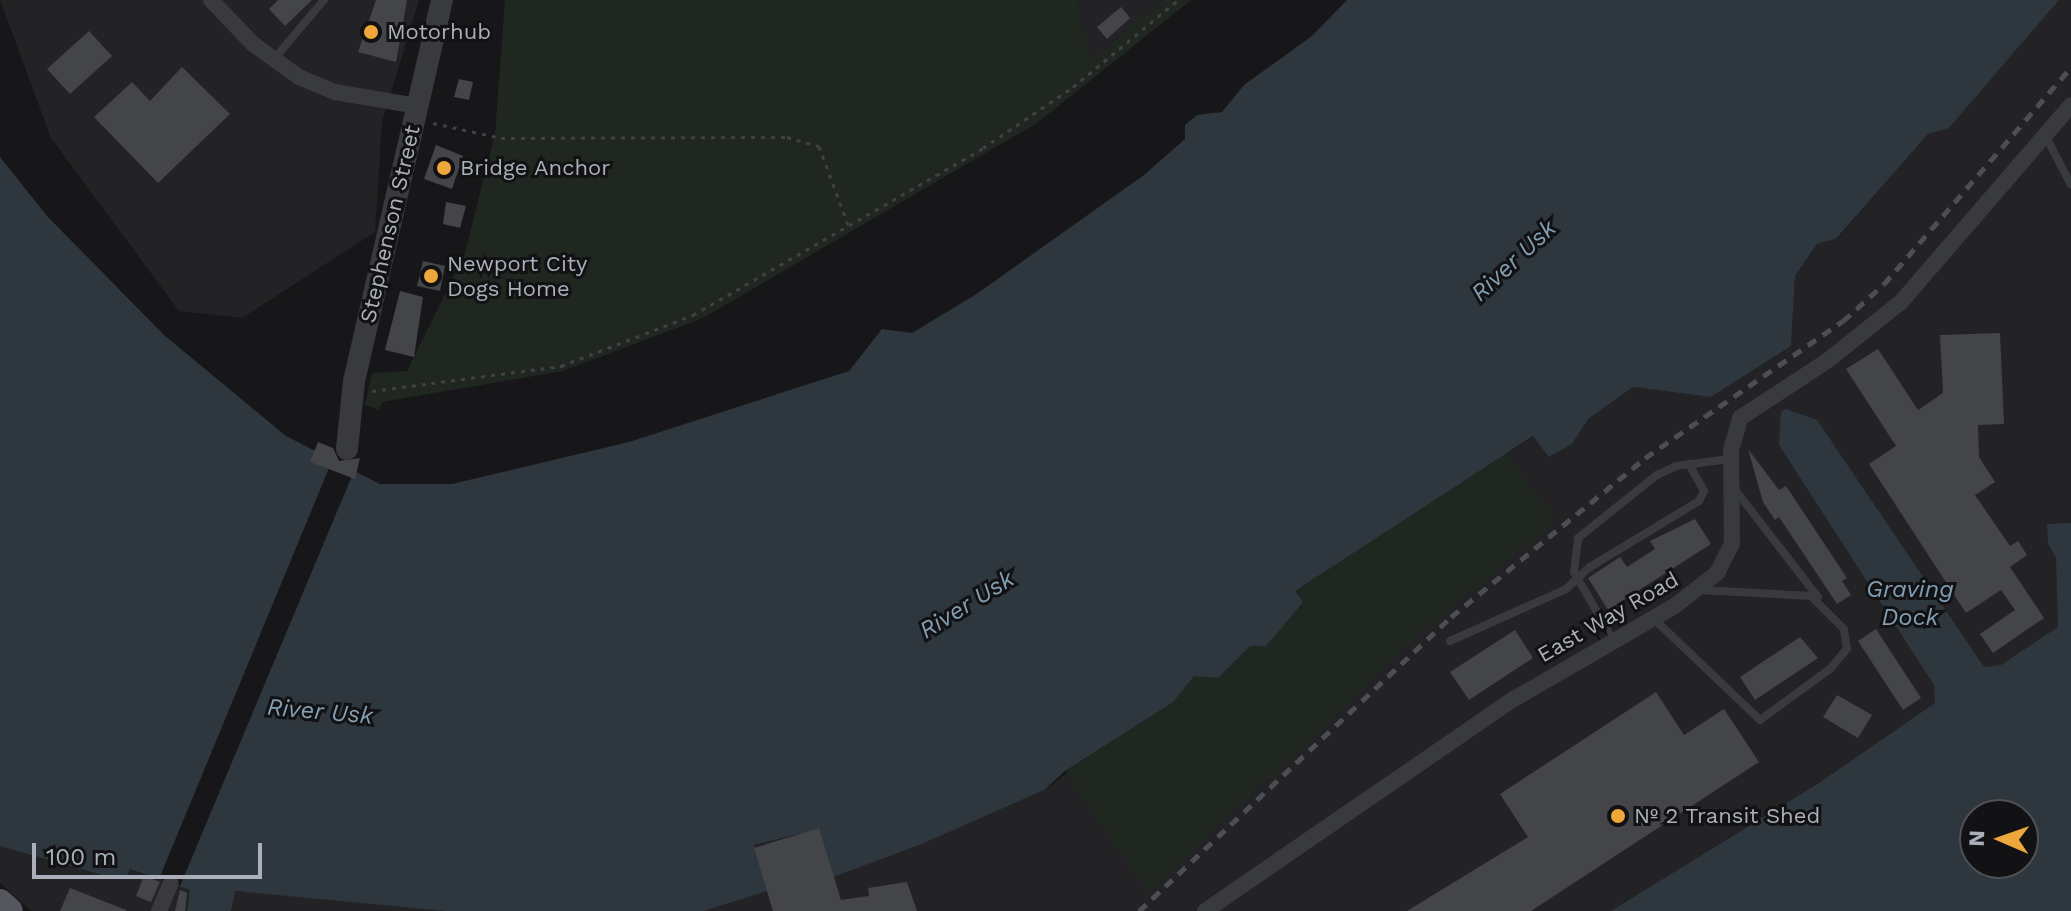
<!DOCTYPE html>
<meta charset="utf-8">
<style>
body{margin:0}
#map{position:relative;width:2071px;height:911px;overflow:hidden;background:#171719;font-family:"Work Sans",sans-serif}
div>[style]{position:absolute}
.built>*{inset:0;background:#232326}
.green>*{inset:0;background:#1f2720}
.water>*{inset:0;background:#2d373d}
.pier>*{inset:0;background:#171719}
.building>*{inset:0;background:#444549}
.path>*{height:3px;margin-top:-1.5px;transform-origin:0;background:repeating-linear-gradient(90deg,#3e4145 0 4px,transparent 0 10px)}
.service>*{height:8px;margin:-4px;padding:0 4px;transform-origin:4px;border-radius:4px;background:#383a3e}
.minor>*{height:16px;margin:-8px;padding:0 8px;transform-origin:8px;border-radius:8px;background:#383a3e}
.tertiary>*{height:22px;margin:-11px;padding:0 11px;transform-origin:11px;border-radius:11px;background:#383a3e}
.primary>*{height:26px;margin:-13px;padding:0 13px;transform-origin:13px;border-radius:13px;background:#54575d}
.rail>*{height:5px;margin-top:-2.5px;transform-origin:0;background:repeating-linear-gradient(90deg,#4b4e53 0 10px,transparent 0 18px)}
.dots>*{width:22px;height:22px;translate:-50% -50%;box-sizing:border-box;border:4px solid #121214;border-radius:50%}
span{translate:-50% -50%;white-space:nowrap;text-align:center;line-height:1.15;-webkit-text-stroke:6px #121214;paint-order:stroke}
.poi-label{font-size:22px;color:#aaafb9}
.left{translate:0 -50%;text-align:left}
.street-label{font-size:22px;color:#aaafb9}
.water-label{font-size:24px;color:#829fb3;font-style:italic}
.north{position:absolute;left:1959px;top:799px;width:80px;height:80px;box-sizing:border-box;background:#121214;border:2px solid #4f5156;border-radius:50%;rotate:272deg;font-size:22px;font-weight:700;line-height:32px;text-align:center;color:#aaafb9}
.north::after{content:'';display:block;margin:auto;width:28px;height:36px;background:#eea73a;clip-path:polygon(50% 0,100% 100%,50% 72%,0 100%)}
.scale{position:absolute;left:32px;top:843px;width:230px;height:36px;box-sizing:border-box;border:4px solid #aaafb9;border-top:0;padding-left:10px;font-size:24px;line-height:28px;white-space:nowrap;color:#aaafb9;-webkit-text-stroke:6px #121214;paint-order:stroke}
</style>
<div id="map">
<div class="built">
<i style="clip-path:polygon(0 0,419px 0,382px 122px,375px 232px,242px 318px,179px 311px,51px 138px)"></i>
<i style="clip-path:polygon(1077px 0,1162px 0,1091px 62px)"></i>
<i style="clip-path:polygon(evenodd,2059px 0,2071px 0,2071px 911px,704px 911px,769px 890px,754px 845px,819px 829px,833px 877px,1044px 790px,1154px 710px,1295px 591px,1534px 436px,1549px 457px,1572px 444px,1588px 419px,1633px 387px,1711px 397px,1791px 346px,1795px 276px,1817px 244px,1837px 239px,1928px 134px,1949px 128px,2059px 0,1975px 815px,2023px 815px,2023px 863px,1975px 863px,1975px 815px)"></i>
<i style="clip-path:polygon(0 846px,129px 869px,191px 890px,187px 911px,31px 911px,0 883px)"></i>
<i style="clip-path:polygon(234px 891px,447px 908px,446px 911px,231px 911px)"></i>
</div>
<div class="green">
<i style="clip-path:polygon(505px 0,1077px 0,1091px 61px,1162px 0,1191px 0,1037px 123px,703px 318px,563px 371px,382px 402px,379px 410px,365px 405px,372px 373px,407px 371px,464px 256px,495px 134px)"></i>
<i style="clip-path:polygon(1506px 453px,1556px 520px,1419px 635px,1148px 893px,1065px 771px,1173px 702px,1194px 676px,1218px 678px,1295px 591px)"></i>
</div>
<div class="water">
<i style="clip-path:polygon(1347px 0,2059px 0,1949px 128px,1928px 134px,1836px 239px,1817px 244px,1795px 276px,1791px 346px,1711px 397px,1633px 387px,1588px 419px,1572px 444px,1549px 457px,1533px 436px,1295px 591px,1303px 602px,1266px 646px,1250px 646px,1218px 678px,1194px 676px,1173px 702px,1065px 771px,1044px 790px,919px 845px,833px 877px,819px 829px,754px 845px,770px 890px,704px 911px,446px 911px,235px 891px,231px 911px,187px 911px,190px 890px,144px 874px,130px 869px,126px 878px,109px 877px,0 846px,0 157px,47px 216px,164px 335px,286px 436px,380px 484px,452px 484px,629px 442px,849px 371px,882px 329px,912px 333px,975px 295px,1144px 175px,1185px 139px,1185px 125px,1197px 115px,1222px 112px,1244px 85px,1312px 36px)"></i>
<i style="clip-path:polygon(evenodd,1786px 409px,1817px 420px,1984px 667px,2001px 665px,2058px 627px,2056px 557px,2048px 544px,2047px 524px,2071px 523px,2071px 911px,1611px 911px,1819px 783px,1935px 703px,1934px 685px,1779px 445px,1781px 412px,1786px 409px,1975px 815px,2023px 815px,2023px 863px,1975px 863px,1975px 815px)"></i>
</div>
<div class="pier">
<i style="clip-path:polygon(334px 456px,354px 471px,180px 886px,159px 879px)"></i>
</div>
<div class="building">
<i style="clip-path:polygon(278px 0,312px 0,285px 26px,269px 9px)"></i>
<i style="clip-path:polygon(376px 0,407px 0,396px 62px,358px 52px)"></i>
<i style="clip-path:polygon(1121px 7px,1130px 18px,1107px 39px,1097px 27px)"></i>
<i style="clip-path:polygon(89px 31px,112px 56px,70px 94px,47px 69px)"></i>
<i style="clip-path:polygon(182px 67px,230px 114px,158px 183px,94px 117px,132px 82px,150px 101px)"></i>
<i style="clip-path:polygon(459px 79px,473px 82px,469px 100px,454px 97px)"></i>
<i style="clip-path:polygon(436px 145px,463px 156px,452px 189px,424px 179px)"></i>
<i style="clip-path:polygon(446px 202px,466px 206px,460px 228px,443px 224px)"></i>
<i style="clip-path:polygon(423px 261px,445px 266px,440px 291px,417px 286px)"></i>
<i style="clip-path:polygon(400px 291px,423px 297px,414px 357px,385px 350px)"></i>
<i style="clip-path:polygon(2000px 333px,2004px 424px,1978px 425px,1979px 457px,1995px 482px,1975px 495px,2010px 546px,2018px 541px,2027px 555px,2010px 567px,2044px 618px,1993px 653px,1980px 634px,2015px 610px,2001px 590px,1966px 613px,1869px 464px,1896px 446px,1846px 369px,1878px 349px,1918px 410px,1943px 393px,1940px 335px)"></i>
<i style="clip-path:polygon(318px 442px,333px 448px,339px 461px,360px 458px,355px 479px,310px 462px)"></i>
<i style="clip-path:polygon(1748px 449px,1779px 490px,1786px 486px,1847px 578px,1842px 581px,1851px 595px,1837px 604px,1779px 517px,1775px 520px,1763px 502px)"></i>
<i style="clip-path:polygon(1695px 519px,1711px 544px,1608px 610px,1588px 578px,1620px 557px,1627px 567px,1655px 549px,1650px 541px)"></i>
<i style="clip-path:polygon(1876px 629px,1921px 698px,1903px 710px,1858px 641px)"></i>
<i style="clip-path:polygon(1515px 630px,1533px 658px,1469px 700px,1450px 672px)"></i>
<i style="clip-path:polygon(1800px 637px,1818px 658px,1755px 700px,1740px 677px)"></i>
<i style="clip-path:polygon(1656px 692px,1684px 735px,1724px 709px,1759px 762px,1531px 911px,1407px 911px,1528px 837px,1500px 794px)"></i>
<i style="clip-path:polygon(1837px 695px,1872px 715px,1858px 738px,1823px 717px)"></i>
<i style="clip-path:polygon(819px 828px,841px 900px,869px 896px,868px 888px,907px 882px,917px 911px,773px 911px,754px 848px)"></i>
<i style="clip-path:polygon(144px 876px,160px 882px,151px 902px,136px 896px)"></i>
<i style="clip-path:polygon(70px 888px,126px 910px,126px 911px,60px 911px)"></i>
<i style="clip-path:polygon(180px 890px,187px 893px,185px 911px,175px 911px)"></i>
</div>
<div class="path">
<i style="left:433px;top:123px;width:70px;rotate:12.4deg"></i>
<i style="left:501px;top:138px;width:286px;rotate:-0.2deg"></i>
<i style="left:787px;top:137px;width:33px;rotate:16deg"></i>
<i style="left:819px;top:146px;width:84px;rotate:69.8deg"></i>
<i style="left:372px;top:391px;width:191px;rotate:-7.5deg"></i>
<i style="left:561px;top:366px;width:142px;rotate:-21.1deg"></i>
<i style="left:693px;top:315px;width:335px;rotate:-29.9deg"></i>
<i style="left:983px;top:148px;width:109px;rotate:-34.1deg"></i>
<i style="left:1073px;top:87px;width:136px;rotate:-39.6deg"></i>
</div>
<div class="service">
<i style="left:274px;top:59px;width:77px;rotate:-49.7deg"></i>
<i style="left:2045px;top:135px;width:56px;rotate:62.5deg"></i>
<i style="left:1736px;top:491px;width:134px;rotate:52.3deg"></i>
<i style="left:1653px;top:618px;width:148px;rotate:43.6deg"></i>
<i style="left:1760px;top:720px;width:87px;rotate:-36.1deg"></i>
<i style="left:1830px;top:669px;width:26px;rotate:-50deg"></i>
<i style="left:1847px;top:649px;width:20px;rotate:-99deg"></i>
<i style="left:1844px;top:629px;width:47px;rotate:-135deg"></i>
<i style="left:1811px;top:596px;width:112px;rotate:-176.9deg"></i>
<i style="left:1613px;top:640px;width:78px;rotate:-119.8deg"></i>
<i style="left:1574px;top:572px;width:34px;rotate:-83deg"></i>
<i style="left:1578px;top:538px;width:101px;rotate:-38.6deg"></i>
<i style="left:1657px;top:475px;width:21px;rotate:-25deg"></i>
<i style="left:1676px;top:466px;width:54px;rotate:-7.4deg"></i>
<i style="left:1450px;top:641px;width:127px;rotate:-24.1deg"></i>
<i style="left:1566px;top:589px;width:33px;rotate:-43deg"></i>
<i style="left:1590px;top:567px;width:127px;rotate:-31.2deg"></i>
<i style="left:1699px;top:501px;width:11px;rotate:-63deg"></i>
<i style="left:1704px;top:491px;width:31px;rotate:-119deg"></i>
</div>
<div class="minor">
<i style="left:211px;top:0;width:61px;rotate:46.3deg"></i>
<i style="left:253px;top:44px;width:57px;rotate:35.7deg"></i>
<i style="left:299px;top:77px;width:39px;rotate:23deg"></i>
<i style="left:335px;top:92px;width:83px;rotate:9.7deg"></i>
<i style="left:159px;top:911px;width:30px;rotate:-67deg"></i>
<i style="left:1205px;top:911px;width:375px;rotate:-34.5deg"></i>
<i style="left:1514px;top:699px;width:187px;rotate:-30.1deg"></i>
<i style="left:1676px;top:605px;width:52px;rotate:-38deg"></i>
<i style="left:1717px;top:573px;width:33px;rotate:-63deg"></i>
<i style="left:1732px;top:544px;width:94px;rotate:-90.6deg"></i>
<i style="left:1731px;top:450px;width:33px;rotate:-74deg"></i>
<i style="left:1740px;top:418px;width:104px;rotate:-33.2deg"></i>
<i style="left:1827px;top:361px;width:95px;rotate:-38.6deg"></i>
<i style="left:1901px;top:302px;width:260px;rotate:-49.2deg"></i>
</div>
<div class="tertiary">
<i style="left:347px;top:449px;width:68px;rotate:-84.1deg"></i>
<i style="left:354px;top:381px;width:391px;rotate:-77deg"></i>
</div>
<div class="primary">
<i style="left:0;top:902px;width:13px;rotate:42deg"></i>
</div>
<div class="rail">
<i style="left:1139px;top:911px;width:429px;rotate:-43.3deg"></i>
<i style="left:1451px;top:617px;width:251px;rotate:-39.3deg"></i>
<i style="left:1645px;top:458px;width:241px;rotate:-34.7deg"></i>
<i style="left:1843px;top:321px;width:55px;rotate:-42.1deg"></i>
<i style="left:1884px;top:284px;width:286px;rotate:-49.2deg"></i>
</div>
<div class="dots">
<i style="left:371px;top:32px;background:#eea73a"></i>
<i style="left:444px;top:168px;background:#eea73a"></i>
<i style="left:431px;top:276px;background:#eea73a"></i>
<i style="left:1618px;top:816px;background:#eea73a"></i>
</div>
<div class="poi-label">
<span class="left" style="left:387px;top:32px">Motorhub</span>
<span class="left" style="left:460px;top:168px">Bridge Anchor</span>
<span class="left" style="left:447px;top:276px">Newport City<br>Dogs Home</span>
<span class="left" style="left:1634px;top:816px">№ 2 Transit Shed</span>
</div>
<div class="street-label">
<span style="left:390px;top:224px;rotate:-77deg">Stephenson Street</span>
<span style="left:1608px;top:617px;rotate:-30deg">East Way Road</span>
</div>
<div class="water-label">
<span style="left:1514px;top:261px;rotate:-43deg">River Usk</span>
<span style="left:1910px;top:604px">Graving<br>Dock</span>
<span style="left:967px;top:605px;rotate:-32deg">River Usk</span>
<span style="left:320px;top:712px;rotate:5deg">River Usk</span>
</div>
<div class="north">N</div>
<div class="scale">100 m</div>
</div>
